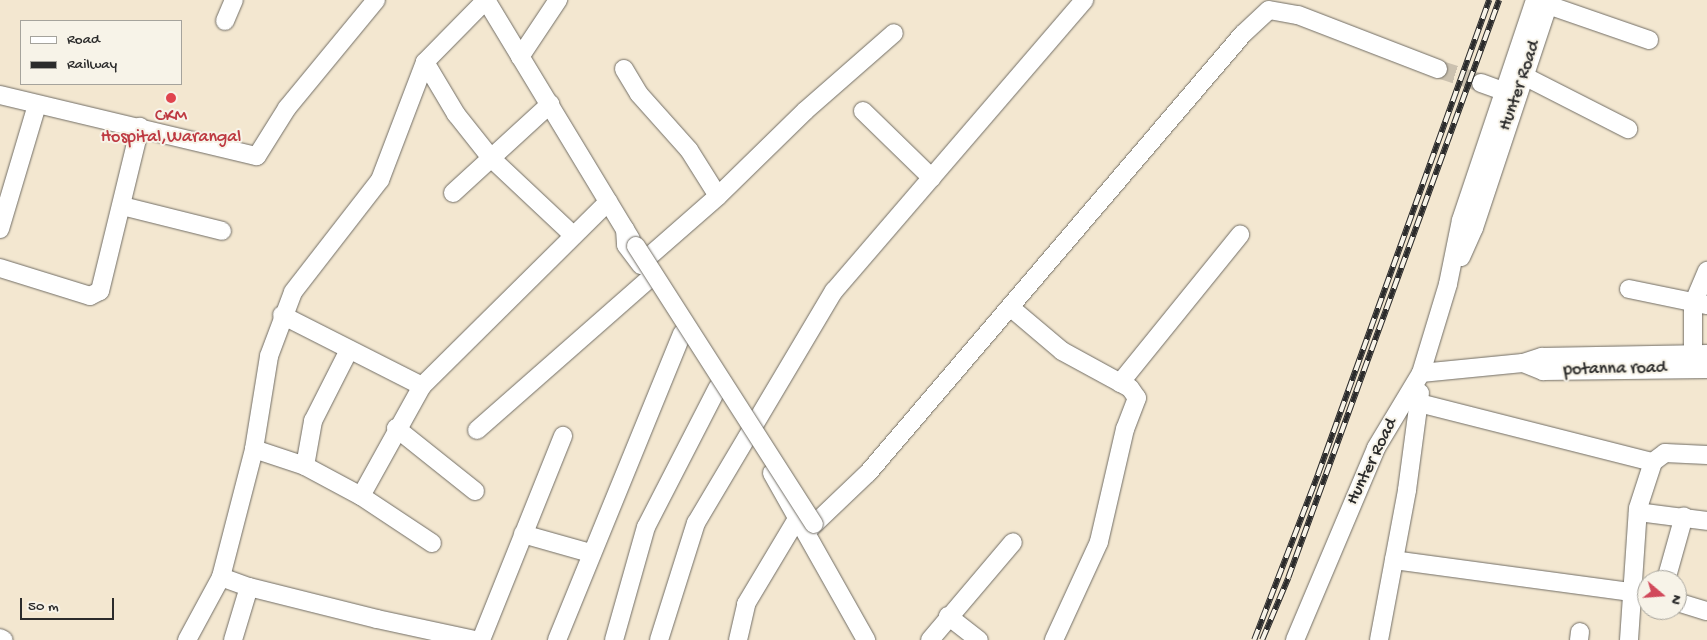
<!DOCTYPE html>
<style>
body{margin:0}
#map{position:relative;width:1707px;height:640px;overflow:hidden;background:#f3e7d0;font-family:"Gochi Hand",sans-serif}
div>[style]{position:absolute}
.minor-tunnel>*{height:18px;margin-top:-9px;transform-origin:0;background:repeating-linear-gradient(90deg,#cbc1af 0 18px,transparent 0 27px)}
.roads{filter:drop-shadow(0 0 1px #716d65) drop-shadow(0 0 1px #716d65)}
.minor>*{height:18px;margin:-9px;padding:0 9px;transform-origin:9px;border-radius:9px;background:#fff}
.rail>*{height:5.5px;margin-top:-2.75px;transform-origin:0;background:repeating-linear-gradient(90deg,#f7f3e8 0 11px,#2b2b2b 0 22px);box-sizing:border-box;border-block:1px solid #2b2b2b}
.bridges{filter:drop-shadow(0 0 1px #716d65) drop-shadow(0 0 1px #716d65)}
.minor-bridge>*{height:18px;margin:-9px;padding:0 9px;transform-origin:9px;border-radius:9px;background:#fff}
.dots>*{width:14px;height:14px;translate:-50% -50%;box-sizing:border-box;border:2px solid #f7f3e8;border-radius:50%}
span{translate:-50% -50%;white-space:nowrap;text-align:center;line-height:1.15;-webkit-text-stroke:4px #f7f3e8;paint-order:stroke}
.street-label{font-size:18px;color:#2b2b2b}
.health-label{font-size:18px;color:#be3a42}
.legend{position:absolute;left:20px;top:20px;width:162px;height:65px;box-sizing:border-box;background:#f7f3e8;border:1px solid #a5a39c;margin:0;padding:6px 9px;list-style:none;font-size:15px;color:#2b2b2b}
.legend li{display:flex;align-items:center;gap:10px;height:25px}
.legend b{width:25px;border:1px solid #a5a39c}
.north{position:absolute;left:1637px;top:570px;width:50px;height:50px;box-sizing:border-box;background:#f7f3e8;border:1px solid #a5a39c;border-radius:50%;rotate:108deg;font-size:14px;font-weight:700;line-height:20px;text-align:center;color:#2b2b2b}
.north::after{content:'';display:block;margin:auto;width:18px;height:22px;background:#d1495b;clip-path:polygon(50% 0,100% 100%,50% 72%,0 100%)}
.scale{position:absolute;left:20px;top:598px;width:94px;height:22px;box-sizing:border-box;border:2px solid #2b2b2b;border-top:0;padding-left:6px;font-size:15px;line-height:18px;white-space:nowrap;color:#2b2b2b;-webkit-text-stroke:4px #f7f3e8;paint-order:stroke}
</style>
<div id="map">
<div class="minor-tunnel">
<i style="left:1438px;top:69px;width:45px;rotate:18deg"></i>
</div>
<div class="roads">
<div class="minor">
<i style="left:486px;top:0;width:280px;rotate:58.8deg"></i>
<i style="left:1548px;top:5px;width:107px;rotate:19.1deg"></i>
<i style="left:225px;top:21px;width:23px;rotate:-67deg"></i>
<i style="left:520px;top:57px;width:69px;rotate:-56.3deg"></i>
<i style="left:425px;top:62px;width:61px;rotate:59.2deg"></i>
<i style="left:456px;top:114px;width:56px;rotate:51.5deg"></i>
<i style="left:491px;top:158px;width:111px;rotate:43.2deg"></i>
<i style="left:624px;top:69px;width:29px;rotate:59deg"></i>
<i style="left:639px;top:94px;width:75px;rotate:48.2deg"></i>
<i style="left:689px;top:150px;width:54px;rotate:57.8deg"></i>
<i style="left:1524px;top:76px;width:117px;rotate:27deg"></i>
<i style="left:1481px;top:83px;width:23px;rotate:20deg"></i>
<i style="left:0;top:95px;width:264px;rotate:13.4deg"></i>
<i style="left:257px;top:156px;width:57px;rotate:-58deg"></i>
<i style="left:287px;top:108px;width:140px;rotate:-50.5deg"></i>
<i style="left:863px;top:111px;width:96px;rotate:44.2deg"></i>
<i style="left:453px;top:193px;width:132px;rotate:-42.5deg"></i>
<i style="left:122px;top:206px;width:103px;rotate:14deg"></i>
<i style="left:0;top:229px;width:129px;rotate:-73.4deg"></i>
<i style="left:625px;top:229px;width:16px;rotate:86deg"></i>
<i style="left:626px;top:245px;width:25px;rotate:53deg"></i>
<i style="left:1461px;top:257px;width:32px;rotate:-66deg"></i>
<i style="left:1474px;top:228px;width:240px;rotate:-71.6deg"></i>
<i style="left:645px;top:260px;width:97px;rotate:-41.2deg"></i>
<i style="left:718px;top:196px;width:122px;rotate:-44.3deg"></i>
<i style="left:805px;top:111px;width:118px;rotate:-41.2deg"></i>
<i style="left:0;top:268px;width:94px;rotate:17.3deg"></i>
<i style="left:90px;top:296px;width:11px;rotate:-27deg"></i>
<i style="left:100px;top:291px;width:169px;rotate:-76.3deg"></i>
<i style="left:1629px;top:289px;width:80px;rotate:11.6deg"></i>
<i style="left:1010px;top:307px;width:68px;rotate:40.2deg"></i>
<i style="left:1062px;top:351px;width:77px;rotate:28.6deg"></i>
<i style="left:1130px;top:388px;width:12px;rotate:55deg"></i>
<i style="left:1137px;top:398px;width:33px;rotate:111deg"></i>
<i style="left:1125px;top:429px;width:116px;rotate:103deg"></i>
<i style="left:1099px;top:542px;width:108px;rotate:114.7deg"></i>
<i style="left:282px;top:315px;width:157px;rotate:26.9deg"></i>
<i style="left:1693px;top:354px;width:50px;rotate:-90deg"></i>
<i style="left:1693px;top:304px;width:36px;rotate:-67deg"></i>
<i style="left:1523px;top:363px;width:22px;rotate:22deg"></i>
<i style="left:1543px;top:371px;width:164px;rotate:-0.7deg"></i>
<i style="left:1421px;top:373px;width:102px;rotate:-5.6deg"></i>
<i style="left:1523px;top:363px;width:20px;rotate:-18deg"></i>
<i style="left:1542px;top:357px;width:165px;rotate:-1deg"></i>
<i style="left:1120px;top:383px;width:191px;rotate:-51deg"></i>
<i style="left:1419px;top:403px;width:241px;rotate:14.2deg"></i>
<i style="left:1653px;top:462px;width:15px;rotate:-37deg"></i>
<i style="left:1665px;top:453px;width:42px;rotate:2.7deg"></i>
<i style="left:396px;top:428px;width:101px;rotate:38.6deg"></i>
<i style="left:477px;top:430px;width:229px;rotate:-41.3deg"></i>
<i style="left:254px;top:449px;width:54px;rotate:18.4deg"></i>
<i style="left:305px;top:466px;width:64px;rotate:28.2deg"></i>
<i style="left:361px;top:496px;width:85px;rotate:33.5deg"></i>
<i style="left:305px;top:466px;width:46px;rotate:-79.9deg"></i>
<i style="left:313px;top:421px;width:80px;rotate:-63.1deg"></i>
<i style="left:772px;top:473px;width:192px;rotate:60.6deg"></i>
<i style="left:361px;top:496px;width:126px;rotate:-61deg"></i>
<i style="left:422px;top:386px;width:262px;rotate:-44.7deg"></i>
<i style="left:1638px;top:512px;width:70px;rotate:7.4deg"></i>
<i style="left:807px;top:531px;width:84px;rotate:-43.6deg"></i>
<i style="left:868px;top:473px;width:577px;rotate:-49.5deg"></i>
<i style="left:1243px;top:34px;width:35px;rotate:-43deg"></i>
<i style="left:1269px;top:10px;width:29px;rotate:10deg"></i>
<i style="left:1298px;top:15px;width:150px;rotate:21.1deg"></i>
<i style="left:523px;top:534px;width:70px;rotate:15.8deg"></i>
<i style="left:1394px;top:560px;width:255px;rotate:7.7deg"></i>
<i style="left:221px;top:577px;width:30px;rotate:20deg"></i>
<i style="left:249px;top:587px;width:132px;rotate:14deg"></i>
<i style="left:377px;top:619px;width:99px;rotate:12.2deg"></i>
<i style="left:1666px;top:580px;width:66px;rotate:-74.3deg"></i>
<i style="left:1677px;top:602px;width:31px;rotate:17deg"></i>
<i style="left:948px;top:616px;width:39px;rotate:38deg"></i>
<i style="left:0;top:638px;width:4px;rotate:27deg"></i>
<i style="left:187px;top:640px;width:72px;rotate:-61.6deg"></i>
<i style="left:221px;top:577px;width:132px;rotate:-75.5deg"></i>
<i style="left:254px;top:449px;width:94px;rotate:-80.8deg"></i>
<i style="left:269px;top:356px;width:68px;rotate:-69.4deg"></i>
<i style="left:293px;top:292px;width:142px;rotate:-52.2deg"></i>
<i style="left:380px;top:180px;width:126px;rotate:-69.1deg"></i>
<i style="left:425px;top:62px;width:87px;rotate:-45.5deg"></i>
<i style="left:233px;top:640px;width:55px;rotate:-73.2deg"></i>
<i style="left:481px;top:640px;width:220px;rotate:-68.1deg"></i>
<i style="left:557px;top:640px;width:331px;rotate:-67.8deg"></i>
<i style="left:614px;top:640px;width:117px;rotate:-74.2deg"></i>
<i style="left:646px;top:527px;width:157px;rotate:-62.8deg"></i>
<i style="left:659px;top:640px;width:123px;rotate:-72.5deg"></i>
<i style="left:696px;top:523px;width:270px;rotate:-59.3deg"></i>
<i style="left:834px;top:291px;width:384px;rotate:-49.3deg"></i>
<i style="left:738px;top:640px;width:37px;rotate:-77deg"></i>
<i style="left:746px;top:604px;width:101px;rotate:-59.1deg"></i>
<i style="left:930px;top:640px;width:128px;rotate:-49.7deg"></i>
<i style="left:1295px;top:640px;width:208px;rotate:-67.1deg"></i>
<i style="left:1376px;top:448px;width:87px;rotate:-59deg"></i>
<i style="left:1421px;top:373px;width:93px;rotate:-73.1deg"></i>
<i style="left:1448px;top:284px;width:65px;rotate:-78.5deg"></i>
<i style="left:1461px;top:220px;width:232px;rotate:-71.4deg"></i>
<i style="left:1379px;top:640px;width:153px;rotate:-79.4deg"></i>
<i style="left:1407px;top:490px;width:98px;rotate:-82.4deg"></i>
<i style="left:1579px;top:640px;width:8px;rotate:-83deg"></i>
<i style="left:1629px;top:640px;width:132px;rotate:-86.1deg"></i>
<i style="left:1638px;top:508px;width:48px;rotate:-71.9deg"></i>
</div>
</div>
<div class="rail">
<i style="left:1254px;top:640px;width:178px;rotate:-68.9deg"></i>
<i style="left:1318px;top:474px;width:504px;rotate:-70.16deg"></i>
<i style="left:1262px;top:640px;width:67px;rotate:-67.2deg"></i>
<i style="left:1288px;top:578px;width:615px;rotate:-69.95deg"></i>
</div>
<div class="bridges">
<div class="minor-bridge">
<i style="left:636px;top:246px;width:330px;rotate:57.4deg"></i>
</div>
</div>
<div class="dots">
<i style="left:171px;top:98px;background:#e0444e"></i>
</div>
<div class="street-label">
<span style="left:1521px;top:86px;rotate:-71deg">Hunter Road</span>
<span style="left:1615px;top:370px;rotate:-1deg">potanna road</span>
<span style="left:1373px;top:462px;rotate:-64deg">Hunter Road</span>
</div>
<div class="health-label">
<span style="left:171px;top:128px">CKM<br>Hospital,Warangal</span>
</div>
<ul class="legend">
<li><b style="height:6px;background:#fff"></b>Road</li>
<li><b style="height:6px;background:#2b2b2b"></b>Railway</li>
</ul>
<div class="north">N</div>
<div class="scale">50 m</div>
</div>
